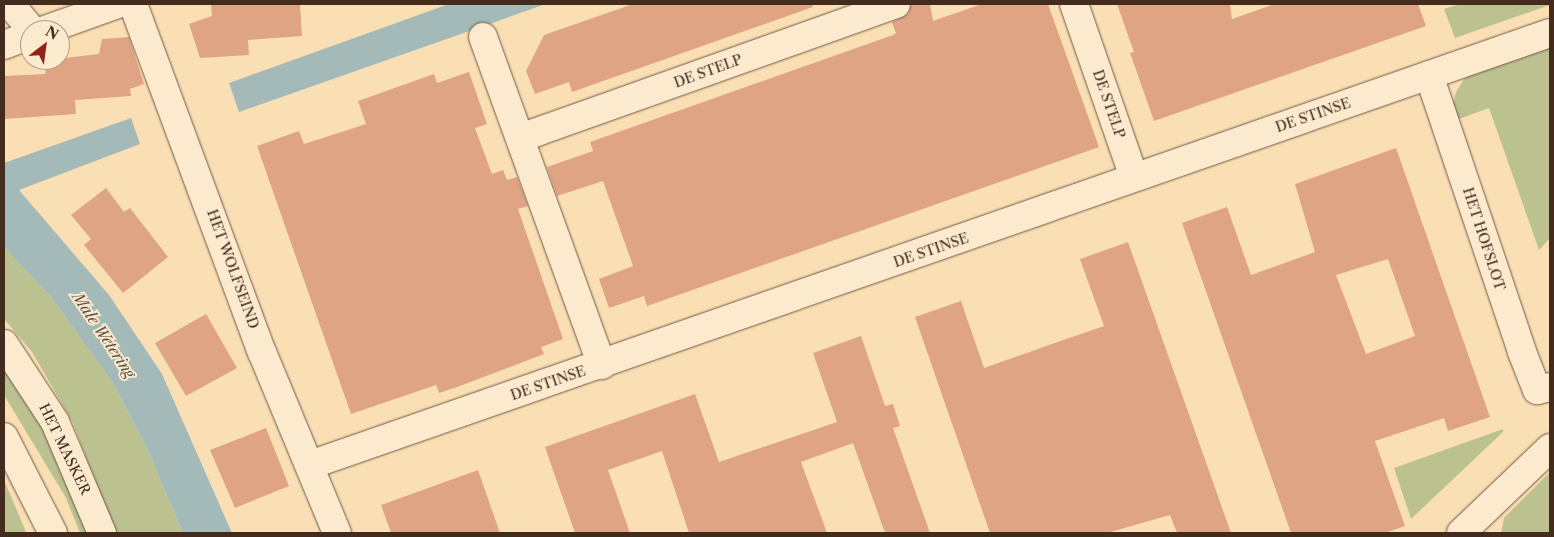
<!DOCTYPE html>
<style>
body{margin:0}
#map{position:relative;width:1554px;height:537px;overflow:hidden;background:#fadfb5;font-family:"Libre Caslon Text",serif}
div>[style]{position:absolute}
.green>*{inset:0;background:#bbc290}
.water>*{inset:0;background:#a4bab9}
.building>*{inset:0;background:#dfa484}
.roads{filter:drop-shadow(0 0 1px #715844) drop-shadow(0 0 1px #715844)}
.minor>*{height:28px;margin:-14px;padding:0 14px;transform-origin:14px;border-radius:14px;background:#fceacf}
span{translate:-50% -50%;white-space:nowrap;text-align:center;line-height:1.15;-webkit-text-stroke:4px #fceacf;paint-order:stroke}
.street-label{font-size:14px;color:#432b1e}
.water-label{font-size:15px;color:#5b4f45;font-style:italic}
.frame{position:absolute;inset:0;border:5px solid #432b1e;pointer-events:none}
.north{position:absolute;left:20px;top:20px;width:50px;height:50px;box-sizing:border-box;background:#fceacf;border:1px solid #b29e88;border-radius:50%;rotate:30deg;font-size:14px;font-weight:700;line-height:20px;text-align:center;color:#432b1e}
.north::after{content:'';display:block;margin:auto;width:18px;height:22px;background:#8f2418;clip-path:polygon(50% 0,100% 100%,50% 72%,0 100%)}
</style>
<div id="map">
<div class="green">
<i style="clip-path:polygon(1460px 4px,1550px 4px,1550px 5px,1455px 38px,1444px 9px)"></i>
<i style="clip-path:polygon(1550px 45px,1550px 238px,1539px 250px,1489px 108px,1456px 120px,1452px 108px,1456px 92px,1468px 73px)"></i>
<i style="clip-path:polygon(4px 247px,50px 296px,113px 383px,148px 451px,183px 533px,115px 533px,73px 423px,32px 352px,4px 319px)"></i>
<i style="clip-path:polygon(4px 354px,21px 379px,93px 533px,80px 533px,66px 498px,4px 395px)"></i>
<i style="clip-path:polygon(1503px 429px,1503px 432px,1411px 519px,1394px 468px)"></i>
<i style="clip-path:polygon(1550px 472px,1550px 533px,1501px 533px,1504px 518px)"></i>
<i style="clip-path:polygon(4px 480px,24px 527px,26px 533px,4px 533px)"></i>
</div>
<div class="water">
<i style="clip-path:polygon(449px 4px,546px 4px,239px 112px,229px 83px)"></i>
<i style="clip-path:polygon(131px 118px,140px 144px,19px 190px,109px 295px,162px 374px,232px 533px,183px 533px,148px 451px,113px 383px,50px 296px,4px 247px,4px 163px)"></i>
</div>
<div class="building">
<i style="clip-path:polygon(211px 4px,300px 4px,302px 36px,248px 40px,249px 55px,200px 58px,189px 24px,212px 16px)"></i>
<i style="clip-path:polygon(633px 4px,812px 4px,813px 7px,572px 92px,569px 82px,535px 94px,526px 71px,544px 35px)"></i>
<i style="clip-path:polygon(911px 4px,930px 4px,933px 21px,982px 4px,1048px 4px,1099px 147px,647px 306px,644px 296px,609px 308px,599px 279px,633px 266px,603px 181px,557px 196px,547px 167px,593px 151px,590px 142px,893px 35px,896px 33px,892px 22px,908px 14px)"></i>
<i style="clip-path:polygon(1117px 4px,1230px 4px,1232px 19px,1275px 4px,1418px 4px,1426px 26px,1154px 121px,1130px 53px,1134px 52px)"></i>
<i style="clip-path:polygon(129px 37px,144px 84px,130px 89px,131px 96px,75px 100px,76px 114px,4px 119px,4px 76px,45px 74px,48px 60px,99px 54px,102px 39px)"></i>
<i style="clip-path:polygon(469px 72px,487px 124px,475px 128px,492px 174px,503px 170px,507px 180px,517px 177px,528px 206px,518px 209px,563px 339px,541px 347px,544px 354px,457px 387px,439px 393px,436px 385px,351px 414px,257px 146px,299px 131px,304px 144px,366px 124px,358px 101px,434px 74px,437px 83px)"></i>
<i style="clip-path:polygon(evenodd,1396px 148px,1490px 417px,1448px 431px,1444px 418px,1375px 441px,1405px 526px,1385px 533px,1291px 533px,1182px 223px,1227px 207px,1251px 275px,1315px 252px,1295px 184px,1396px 148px,1388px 259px,1415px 336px,1366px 354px,1336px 275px,1388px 259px)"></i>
<i style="clip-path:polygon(106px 188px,124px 212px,130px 208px,168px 257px,123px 293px,84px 245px,91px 239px,71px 215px)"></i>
<i style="clip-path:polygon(1128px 242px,1231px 533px,1177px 533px,1170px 515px,1107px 533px,990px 533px,915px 317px,961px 301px,984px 368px,1049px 345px,1104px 326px,1080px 259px)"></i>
<i style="clip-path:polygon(206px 314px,237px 368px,186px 396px,155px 343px)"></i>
<i style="clip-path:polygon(861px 336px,885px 406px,893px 404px,900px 426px,893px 428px,930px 533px,885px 533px,853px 443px,801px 462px,827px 533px,689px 533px,662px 451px,608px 470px,630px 533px,575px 533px,545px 447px,695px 394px,719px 462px,837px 422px,813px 353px)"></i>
<i style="clip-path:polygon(266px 428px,289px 486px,235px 508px,210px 450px)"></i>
<i style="clip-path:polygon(478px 470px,500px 533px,391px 533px,381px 505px)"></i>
</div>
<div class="roads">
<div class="minor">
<i style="left:10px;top:4px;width:34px;rotate:50deg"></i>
<i style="left:133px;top:4px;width:371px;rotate:69.7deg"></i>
<i style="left:262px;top:352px;width:196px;rotate:67.5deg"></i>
<i style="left:1074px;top:4px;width:183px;rotate:70.9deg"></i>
<i style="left:45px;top:30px;width:77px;rotate:-19.6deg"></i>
<i style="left:483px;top:37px;width:349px;rotate:70.1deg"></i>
<i style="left:4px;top:45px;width:28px;rotate:-21deg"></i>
<i style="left:1429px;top:75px;width:292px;rotate:71.4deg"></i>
<i style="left:1522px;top:352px;width:41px;rotate:68.5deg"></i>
<i style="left:1537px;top:390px;width:13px;rotate:-13deg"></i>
<i style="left:520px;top:138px;width:399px;rotate:-19.6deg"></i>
<i style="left:4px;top:344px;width:93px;rotate:56.8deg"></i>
<i style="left:55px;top:422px;width:121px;rotate:67.1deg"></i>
<i style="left:4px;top:437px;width:108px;rotate:63deg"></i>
<i style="left:310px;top:465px;width:1313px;rotate:-19.21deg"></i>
<i style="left:1461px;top:533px;width:123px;rotate:-43.7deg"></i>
</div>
</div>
<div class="street-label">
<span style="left:708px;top:71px;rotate:-20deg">DE STELP</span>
<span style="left:1109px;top:104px;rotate:71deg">DE STELP</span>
<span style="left:1313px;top:115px;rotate:-19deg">DE STINSE</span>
<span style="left:1484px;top:239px;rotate:72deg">HET HOFSLOT</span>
<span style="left:931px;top:250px;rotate:-19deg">DE STINSE</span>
<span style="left:233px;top:269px;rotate:70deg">HET WOLFSEIND</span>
<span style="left:548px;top:383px;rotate:-19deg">DE STINSE</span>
<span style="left:65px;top:449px;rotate:64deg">HET MASKER</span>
</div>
<div class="water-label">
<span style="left:104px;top:335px;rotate:56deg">Male Wetering</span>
</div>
<div class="frame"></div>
<div class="north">N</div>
</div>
